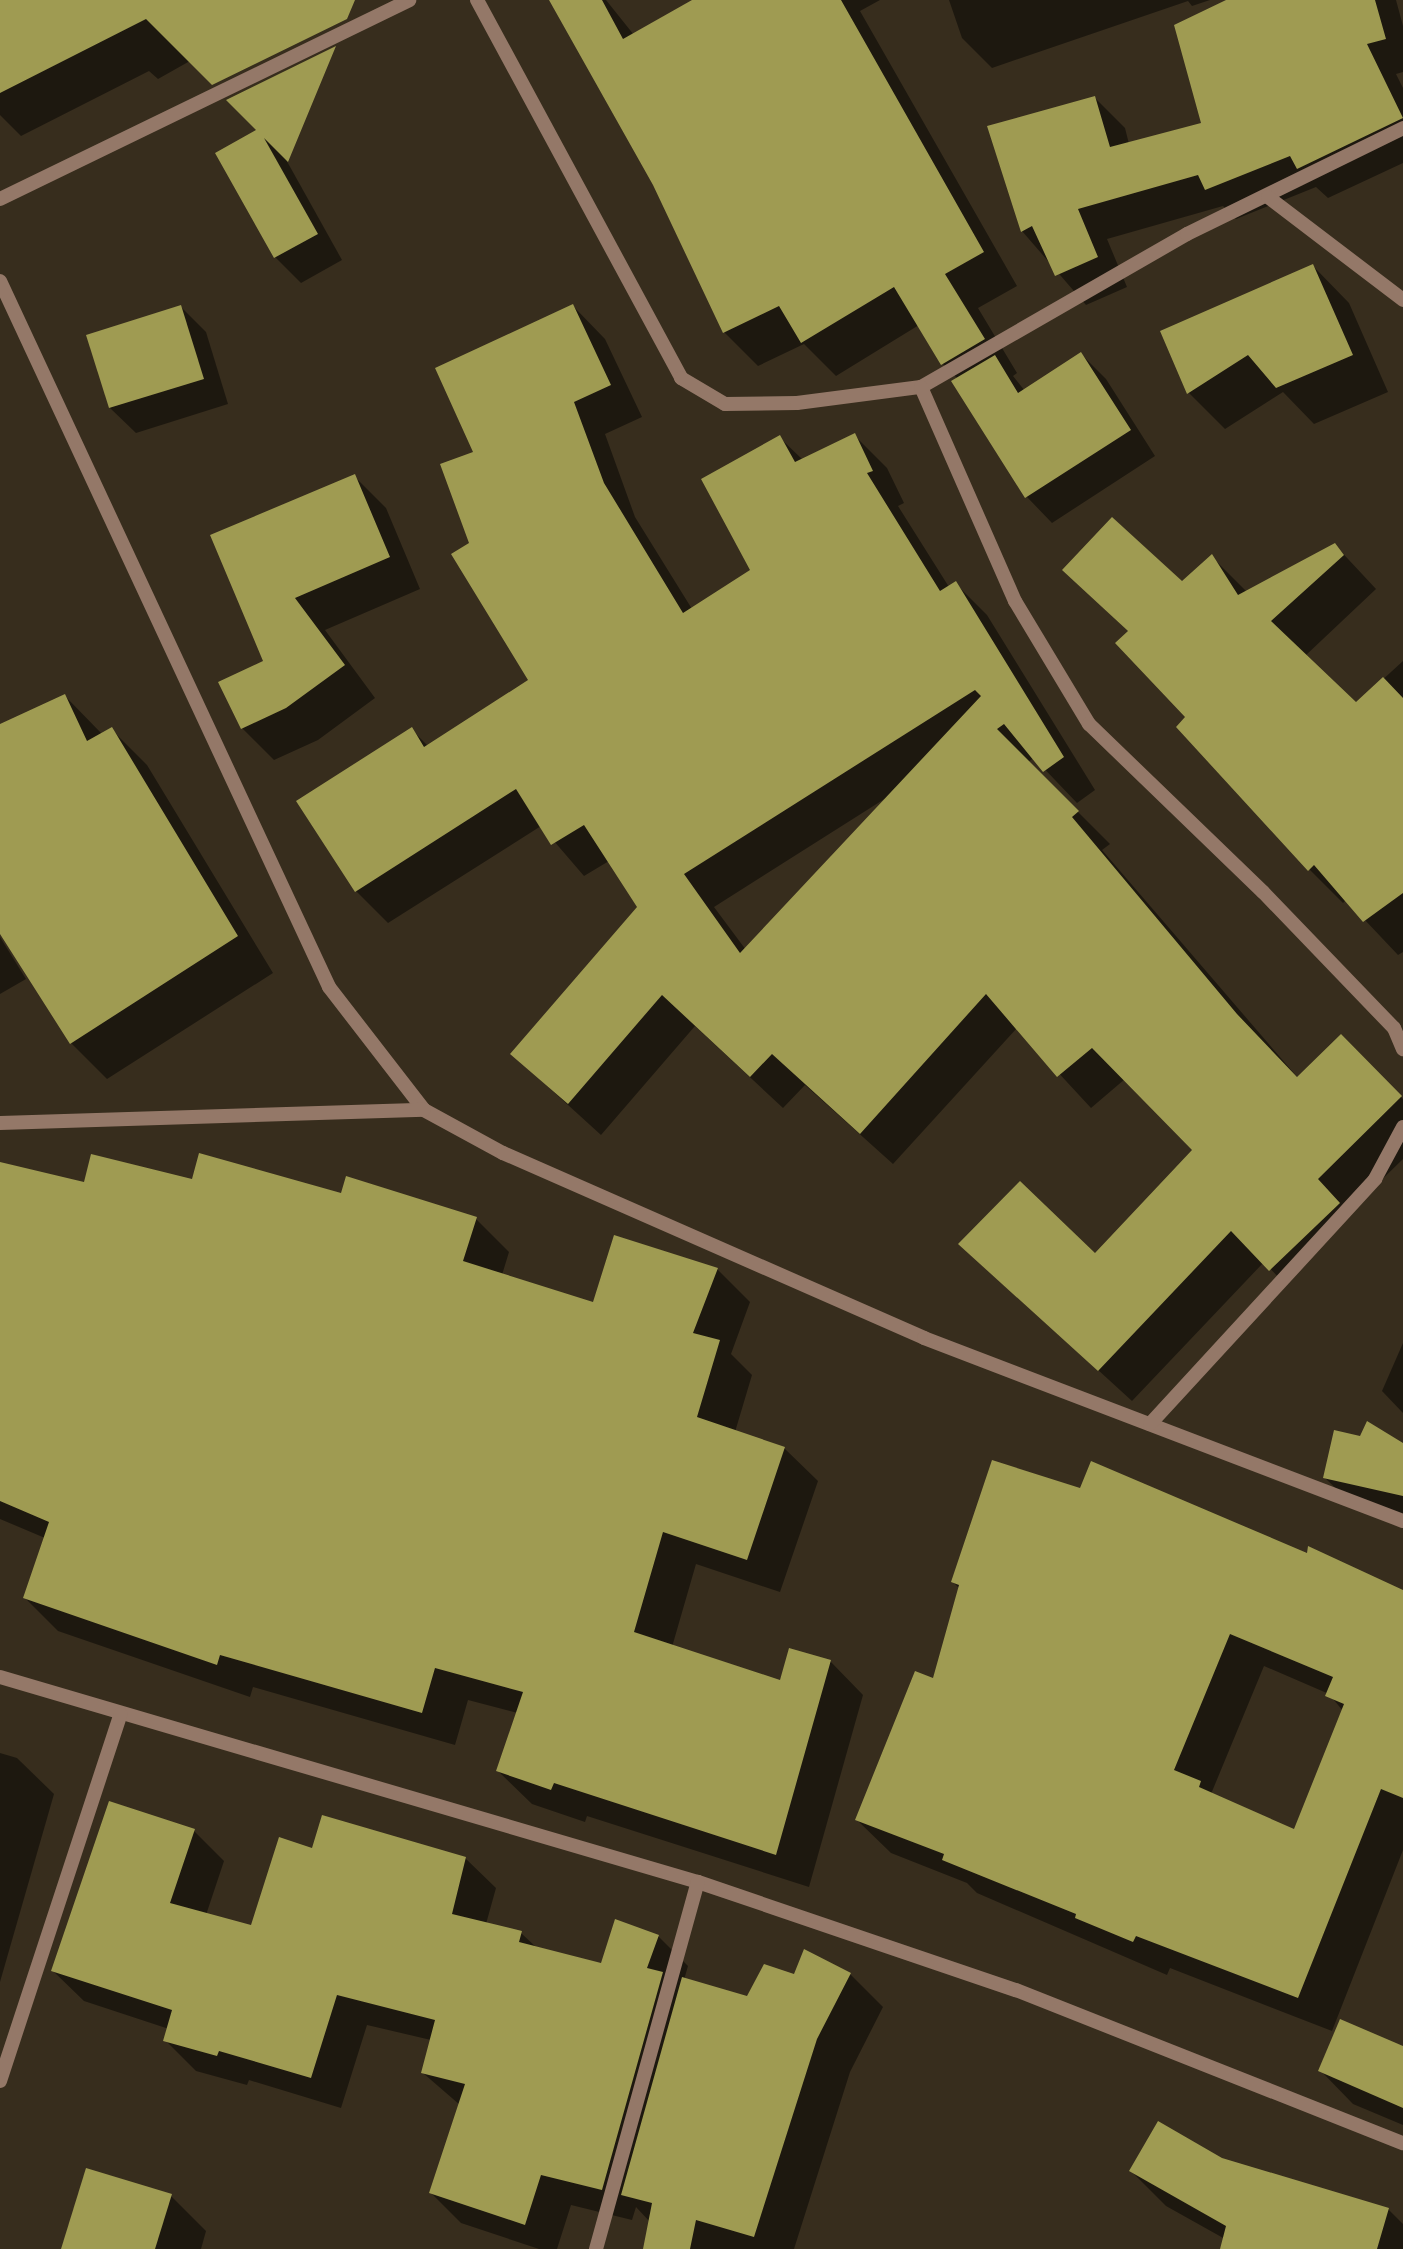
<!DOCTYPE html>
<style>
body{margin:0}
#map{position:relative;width:1403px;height:2249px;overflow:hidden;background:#372d1d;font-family:"Nunito Sans",sans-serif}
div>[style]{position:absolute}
.shadow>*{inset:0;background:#0007}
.building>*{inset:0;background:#9f9b52}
.street>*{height:14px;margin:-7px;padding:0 7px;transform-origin:7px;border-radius:7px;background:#947868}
span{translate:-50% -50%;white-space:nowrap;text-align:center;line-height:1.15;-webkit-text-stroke:7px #1a160f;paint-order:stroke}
</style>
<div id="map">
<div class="shadow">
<i style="clip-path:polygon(0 0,298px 0,158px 79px,149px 71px,21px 136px,0 115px)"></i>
<i style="clip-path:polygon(568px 0,606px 0,634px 35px,695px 0,880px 0,860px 11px,1017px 286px,978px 308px,1017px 373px,1013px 376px,1025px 391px,1081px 354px,1106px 379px,1155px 456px,1052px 523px,1027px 497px,953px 382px,958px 379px,942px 363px,919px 325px,836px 376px,804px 344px,758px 366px,724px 332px)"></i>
<i style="clip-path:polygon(949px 0,1210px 0,1192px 6px,1188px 1px,992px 68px,962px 38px)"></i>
<i style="clip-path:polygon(1230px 0,1396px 0,1403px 26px,1403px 72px,1396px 74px,1403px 88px,1403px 163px,1328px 198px,1316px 187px,1236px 219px,1223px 206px,1107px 239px,1127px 287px,1086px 305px,1022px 231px,1095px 98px,1125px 128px,1129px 144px,1203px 124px)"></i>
<i style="clip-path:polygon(258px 131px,284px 156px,342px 260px,301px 283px,275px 257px,217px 154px)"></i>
<i style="clip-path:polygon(1313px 266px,1349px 303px,1388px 392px,1314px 424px,1283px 392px,1225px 429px,1189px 393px,1162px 332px)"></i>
<i style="clip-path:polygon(evenodd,573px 306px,605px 339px,642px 417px,605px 434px,635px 517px,692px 609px,753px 571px,779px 437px,803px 460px,855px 436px,887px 468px,904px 503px,898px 506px,949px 587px,955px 583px,987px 615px,1095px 790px,1077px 803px,1034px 758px,1028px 762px,1110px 844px,1102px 850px,1298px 1078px,1341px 1037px,1403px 1099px,1403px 1159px,1280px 1279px,1264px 1262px,1132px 1401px,960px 1244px,1095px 1256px,1194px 1150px,1125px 1079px,1091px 1108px,1017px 1028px,893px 1164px,805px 1085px,783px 1108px,695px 1026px,601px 1135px,512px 1054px,640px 907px,609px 861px,584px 876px,541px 826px,388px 923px,356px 891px,411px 729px,428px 746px,531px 681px,471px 544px,475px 453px,573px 306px,886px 798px,746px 950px,714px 907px,886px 798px)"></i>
<i style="clip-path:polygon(181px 307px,206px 332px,228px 404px,136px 433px,110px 408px)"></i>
<i style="clip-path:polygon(354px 476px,386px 508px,420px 589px,325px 630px,375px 698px,318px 740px,274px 760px,242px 728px,221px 683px,266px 661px,212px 536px)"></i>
<i style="clip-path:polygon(1335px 545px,1376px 589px,1305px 656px,1356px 704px,1403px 661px,1403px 952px,1398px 955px,1346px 900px,1343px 903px,1309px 869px,1188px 717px,1129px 632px,1064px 570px,1182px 583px,1211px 556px,1247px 592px)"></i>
<i style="clip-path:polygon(65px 696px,102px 734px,111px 729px,147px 765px,273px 973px,107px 1079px,71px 1043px,40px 994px,0 826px,0 726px)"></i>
<i style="clip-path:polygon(0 937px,26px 979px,0 994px)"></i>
<i style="clip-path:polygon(0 1163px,85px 1184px,193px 1181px,342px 1195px,476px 1219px,509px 1252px,502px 1275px,595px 1304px,717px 1269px,750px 1302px,731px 1354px,752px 1375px,735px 1432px,784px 1448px,818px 1481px,780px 1592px,696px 1564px,672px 1647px,781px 1682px,830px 1661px,863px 1695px,809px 1887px,587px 1816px,585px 1822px,532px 1804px,498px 1771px,518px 1713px,468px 1700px,455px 1745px,253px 1687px,250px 1697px,58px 1631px,25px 1598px,45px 1538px,0 1519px)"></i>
<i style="clip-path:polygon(1403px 1343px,1403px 1413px,1382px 1391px)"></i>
<i style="clip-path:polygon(1403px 1445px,1403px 1515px,1351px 1503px,1325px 1478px)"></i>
<i style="clip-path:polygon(evenodd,1081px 1490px,1308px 1555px,1403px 1591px,1403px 1850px,1332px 2031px,1170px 1968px,1167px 1975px,977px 1893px,967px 1883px,891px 1853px,857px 1820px,935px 1681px,960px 1589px,953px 1582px,1081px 1490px,1264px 1666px,1329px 1694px,1343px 1711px,1295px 1831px,1211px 1794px,1264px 1666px)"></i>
<i style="clip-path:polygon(0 1753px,17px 1758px,54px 1794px,0 1982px)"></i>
<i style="clip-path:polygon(194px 1831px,224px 1861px,206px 1915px,252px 1928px,313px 1850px,465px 1858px,496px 1888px,486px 1924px,521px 1933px,537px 1948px,602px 1965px,658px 1936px,688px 1966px,684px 1980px,748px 1998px,795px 1977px,850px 1974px,883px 2007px,850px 2072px,794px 2249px,644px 2249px,650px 2222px,636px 2207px,632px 2220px,571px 2205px,557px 2249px,539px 2249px,461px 2223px,431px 2193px,460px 2105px,423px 2073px,431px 2040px,367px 2025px,341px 2108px,249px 2080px,247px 2085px,196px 2071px,165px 2040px,169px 2029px,84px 2001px,53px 1971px)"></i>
<i style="clip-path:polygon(1403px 2048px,1403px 2125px,1353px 2104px,1320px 2070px)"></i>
<i style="clip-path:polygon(1221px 2160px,1388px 2209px,1403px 2224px,1403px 2249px,1222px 2249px,1225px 2239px,1166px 2206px,1131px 2171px)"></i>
<i style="clip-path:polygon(171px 2196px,206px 2231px,201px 2249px,63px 2249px)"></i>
</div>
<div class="building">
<i style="clip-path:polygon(0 0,355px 0,347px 19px,212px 85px,146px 19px,0 93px)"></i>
<i style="clip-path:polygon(549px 0,602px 0,623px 39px,692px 0,841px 0,984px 252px,945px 274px,985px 339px,941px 365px,894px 287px,801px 343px,779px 306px,723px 333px,653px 185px)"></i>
<i style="clip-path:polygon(1226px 0,1375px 0,1386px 39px,1367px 44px,1403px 118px,1297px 169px,1290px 156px,1205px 190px,1198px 175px,1078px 209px,1098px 257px,1055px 276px,1032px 226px,1021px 232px,987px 126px,1095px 96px,1110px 147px,1201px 123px,1174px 25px)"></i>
<i style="clip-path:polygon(336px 46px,288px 162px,264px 138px,318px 234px,274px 258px,215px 153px,256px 130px,226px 100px)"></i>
<i style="clip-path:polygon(1313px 264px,1353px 355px,1276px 388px,1248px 355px,1187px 394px,1160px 331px)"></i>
<i style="clip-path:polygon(evenodd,573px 304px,611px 385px,574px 402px,604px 483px,683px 613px,750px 570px,701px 479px,780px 435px,795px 462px,855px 433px,873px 471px,867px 473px,940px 591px,956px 581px,1064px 757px,1043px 772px,1004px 724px,997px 729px,1079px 811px,1072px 817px,1237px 1014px,1297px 1077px,1341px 1034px,1402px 1096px,1318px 1179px,1340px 1203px,1269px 1271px,1231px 1231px,1098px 1371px,958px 1244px,1020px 1181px,1095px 1253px,1192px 1150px,1092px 1048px,1057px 1077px,986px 994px,860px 1134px,772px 1054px,750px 1077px,662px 995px,568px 1104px,510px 1054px,637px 907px,584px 825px,551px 845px,516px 789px,355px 892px,296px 801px,412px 727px,424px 747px,528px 680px,451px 554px,469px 543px,440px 464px,473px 452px,435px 368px,573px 304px,975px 690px,981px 696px,740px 953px,684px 874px,975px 690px)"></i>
<i style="clip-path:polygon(181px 305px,204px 379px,109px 408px,86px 335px)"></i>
<i style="clip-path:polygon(1081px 352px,1131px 430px,1025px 498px,951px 381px,995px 355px,1018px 393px)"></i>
<i style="clip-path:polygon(355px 474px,390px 557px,295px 598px,345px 665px,286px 708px,241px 729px,218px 682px,263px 661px,210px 535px)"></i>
<i style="clip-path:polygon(1112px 517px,1182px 581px,1212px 554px,1238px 595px,1335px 543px,1344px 555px,1271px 621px,1356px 702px,1383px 677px,1403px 698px,1403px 893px,1363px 922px,1314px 865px,1308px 871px,1176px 727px,1185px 717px,1115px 643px,1128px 631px,1062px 570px)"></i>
<i style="clip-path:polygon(65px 694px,87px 741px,112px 727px,238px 936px,70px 1044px,0 934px,0 724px)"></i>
<i style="clip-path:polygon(199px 1153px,341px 1193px,346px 1176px,477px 1217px,463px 1261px,593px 1302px,614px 1235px,718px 1268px,693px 1333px,720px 1340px,697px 1417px,785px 1447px,747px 1560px,663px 1532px,634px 1632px,780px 1680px,789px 1648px,831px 1660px,776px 1855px,554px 1783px,551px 1790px,496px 1771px,523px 1692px,435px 1668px,422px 1713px,220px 1655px,217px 1665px,23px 1598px,49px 1522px,0 1501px,0 1162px,84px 1182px,91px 1154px,192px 1179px)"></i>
<i style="clip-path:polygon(1367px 1421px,1403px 1443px,1403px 1496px,1323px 1478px,1334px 1430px,1360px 1436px)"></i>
<i style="clip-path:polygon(evenodd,992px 1460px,1080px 1488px,1091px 1461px,1307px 1553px,1308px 1546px,1403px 1590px,1403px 1798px,1381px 1789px,1298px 1998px,1136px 1936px,1133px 1942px,1075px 1918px,1076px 1914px,942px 1860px,944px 1854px,855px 1820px,915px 1671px,933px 1678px,959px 1585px,951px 1582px,992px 1460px,1230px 1634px,1333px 1677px,1325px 1696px,1344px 1704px,1294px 1829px,1199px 1787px,1201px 1781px,1174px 1770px,1230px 1634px)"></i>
<i style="clip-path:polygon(109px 1801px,195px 1829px,170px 1903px,251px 1925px,279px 1837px,312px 1848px,322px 1815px,466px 1857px,452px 1914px,522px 1931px,519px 1942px,601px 1963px,615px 1919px,659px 1935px,647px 1968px,663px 1972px,602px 2190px,541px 2175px,525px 2225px,429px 2193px,465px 2084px,421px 2073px,435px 2020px,337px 1995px,311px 2078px,219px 2051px,217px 2056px,163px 2041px,172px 2010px,51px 1971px)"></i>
<i style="clip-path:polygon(804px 1949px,851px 1973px,817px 2039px,754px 2237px,696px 2220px,690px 2249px,643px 2249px,652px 2203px,621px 2195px,682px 1977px,747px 1996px,764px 1964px,794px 1974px)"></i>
<i style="clip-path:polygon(1340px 2019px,1403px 2046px,1403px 2108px,1318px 2071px)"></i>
<i style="clip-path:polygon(1158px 2121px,1222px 2158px,1389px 2208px,1377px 2249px,1220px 2249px,1226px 2226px,1129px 2171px)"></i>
<i style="clip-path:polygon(86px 2168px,172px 2194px,155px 2249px,61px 2249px)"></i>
</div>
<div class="street">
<i style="left:477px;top:0;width:430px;rotate:61.6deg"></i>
<i style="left:681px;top:378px;width:51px;rotate:30.6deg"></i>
<i style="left:725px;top:404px;width:72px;rotate:-0.8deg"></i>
<i style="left:797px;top:403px;width:125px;rotate:-7.4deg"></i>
<i style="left:921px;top:387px;width:307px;rotate:-29.9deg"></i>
<i style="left:1187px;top:234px;width:241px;rotate:-26.1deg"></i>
<i style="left:1268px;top:197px;width:170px;rotate:37.3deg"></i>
<i style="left:0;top:199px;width:455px;rotate:-25.9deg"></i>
<i style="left:0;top:281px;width:779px;rotate:65.01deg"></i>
<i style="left:329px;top:987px;width:155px;rotate:52.3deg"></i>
<i style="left:424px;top:1110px;width:90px;rotate:28.6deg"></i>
<i style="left:503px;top:1153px;width:460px;rotate:23.7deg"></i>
<i style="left:924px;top:1338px;width:513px;rotate:20.91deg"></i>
<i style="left:921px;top:387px;width:234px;rotate:66.3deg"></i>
<i style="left:1015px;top:601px;width:144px;rotate:59deg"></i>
<i style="left:1089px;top:724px;width:242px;rotate:44deg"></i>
<i style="left:1263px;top:892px;width:189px;rotate:46.1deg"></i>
<i style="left:1394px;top:1028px;width:23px;rotate:67deg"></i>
<i style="left:0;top:1123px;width:424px;rotate:-1.8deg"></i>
<i style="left:1150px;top:1424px;width:333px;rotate:-47.4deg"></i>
<i style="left:1375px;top:1179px;width:59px;rotate:-61.7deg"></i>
<i style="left:0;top:1677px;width:727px;rotate:16.37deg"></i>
<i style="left:698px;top:1882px;width:336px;rotate:18.8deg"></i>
<i style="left:1016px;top:1990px;width:416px;rotate:21.6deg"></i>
<i style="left:0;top:2081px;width:386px;rotate:-71.8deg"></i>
<i style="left:596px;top:2249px;width:381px;rotate:-74.5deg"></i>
</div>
</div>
